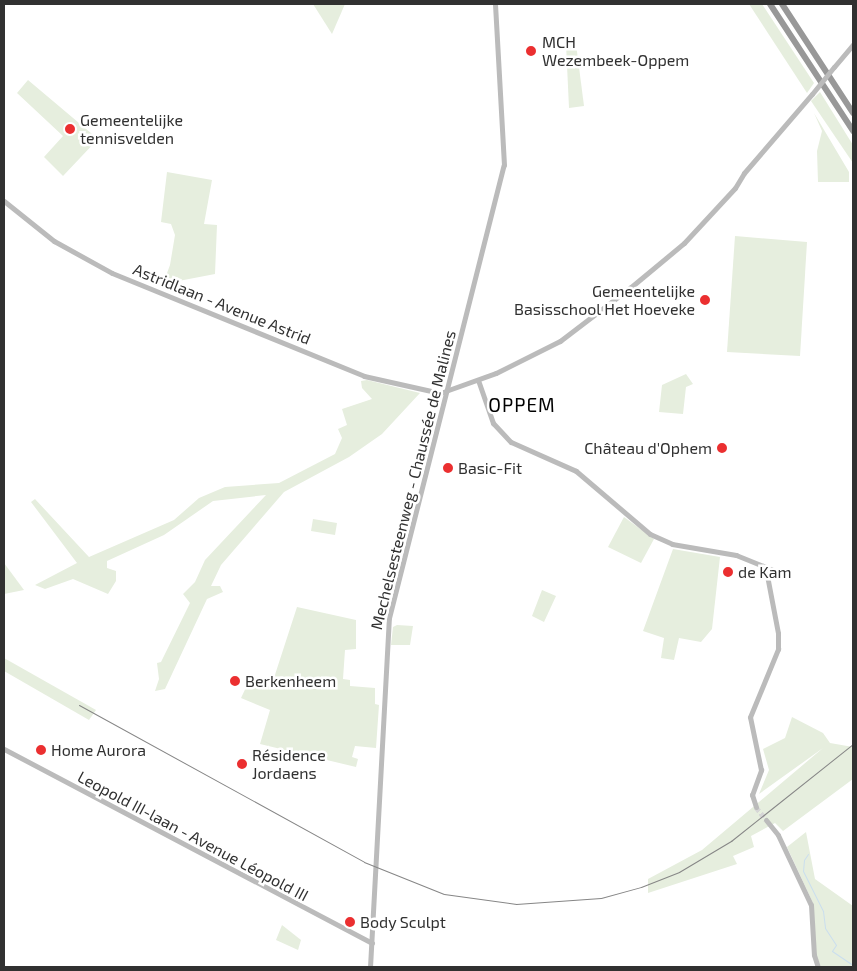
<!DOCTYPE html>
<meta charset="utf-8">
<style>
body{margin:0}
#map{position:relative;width:857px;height:971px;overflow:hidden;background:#fff;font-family:"Exo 2",sans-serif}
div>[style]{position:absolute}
.green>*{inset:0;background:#e6eede}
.stream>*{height:1px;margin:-0.5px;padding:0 0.5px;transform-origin:0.5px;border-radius:0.5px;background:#cadeee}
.secondary-tunnel>*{height:5px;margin-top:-2.5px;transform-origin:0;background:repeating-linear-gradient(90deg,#d6d6d6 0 5px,transparent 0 7.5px)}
.secondary>*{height:5px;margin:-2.5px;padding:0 2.5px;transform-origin:2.5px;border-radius:2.5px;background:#bbb}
.highway>*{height:6px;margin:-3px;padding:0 3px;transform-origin:3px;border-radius:3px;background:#989898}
.tram>*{height:1px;margin:-0.5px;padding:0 0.5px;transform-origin:0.5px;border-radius:0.5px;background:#868686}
.secondary-bridge>*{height:5px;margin:-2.5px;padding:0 2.5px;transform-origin:2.5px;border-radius:2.5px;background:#bbb}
.dots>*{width:14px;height:14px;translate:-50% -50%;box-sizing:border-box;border:2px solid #fff;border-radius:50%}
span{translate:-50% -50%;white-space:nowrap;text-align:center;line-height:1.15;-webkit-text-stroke:5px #fff;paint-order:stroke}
.poi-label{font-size:16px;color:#313131}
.left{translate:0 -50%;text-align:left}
.right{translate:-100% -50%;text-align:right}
.street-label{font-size:16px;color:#313131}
.quarter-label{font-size:19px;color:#000;letter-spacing:1px}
.frame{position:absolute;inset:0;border:5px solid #313131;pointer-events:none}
</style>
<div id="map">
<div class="green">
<i style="clip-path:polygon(313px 4px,345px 4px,332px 34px)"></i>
<i style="clip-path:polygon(749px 4px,762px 4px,814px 83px,807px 93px)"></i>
<i style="clip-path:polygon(566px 44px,576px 44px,584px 106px,569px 108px)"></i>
<i style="clip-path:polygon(28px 80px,98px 139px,63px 176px,44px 157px,63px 136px,17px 93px)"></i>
<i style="clip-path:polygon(820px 92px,853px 145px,853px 163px,811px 101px)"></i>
<i style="clip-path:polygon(814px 113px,849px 172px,849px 182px,818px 182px,817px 151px,822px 131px)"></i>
<i style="clip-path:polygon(167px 172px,212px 180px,204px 224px,217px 225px,215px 274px,163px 284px,170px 265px,175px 235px,171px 224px,161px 222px)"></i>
<i style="clip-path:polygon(735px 236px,807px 242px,800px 356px,727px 352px)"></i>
<i style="clip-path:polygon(686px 374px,693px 384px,686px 387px,683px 414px,659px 412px,662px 385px)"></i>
<i style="clip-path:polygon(367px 380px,420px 393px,382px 434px,349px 457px,284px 492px,221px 565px,211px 586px,220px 586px,223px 592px,207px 599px,165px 689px,155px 691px,159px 679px,157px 663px,161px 662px,190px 603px,183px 594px,195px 582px,205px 560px,266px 495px,213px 501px,164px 535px,107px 561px,107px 568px,116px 571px,116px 581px,108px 594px,73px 579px,45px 589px,35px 585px,77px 563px,31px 502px,35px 499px,89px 557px,174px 520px,199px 498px,225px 487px,279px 483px,335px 454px,342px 438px,338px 429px,347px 425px,342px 409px,372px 399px,362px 388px,361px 381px)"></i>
<i style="clip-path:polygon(624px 517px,654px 539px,641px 563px,608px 547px)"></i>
<i style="clip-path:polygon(313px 519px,337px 523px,335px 535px,311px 531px)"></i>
<i style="clip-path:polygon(673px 549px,720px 557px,712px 629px,701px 642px,679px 638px,674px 660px,661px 658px,664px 638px,643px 631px)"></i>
<i style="clip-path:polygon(4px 563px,24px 590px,4px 594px)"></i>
<i style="clip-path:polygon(542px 590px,556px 596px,544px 622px,532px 616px)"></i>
<i style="clip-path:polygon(297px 607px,356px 620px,356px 649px,345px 650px,343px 679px,350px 680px,350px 686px,375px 688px,375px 704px,379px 705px,376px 748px,355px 746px,352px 757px,358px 759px,356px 767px,260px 744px,270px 710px,241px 698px,250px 679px,271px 687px)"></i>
<i style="clip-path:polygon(397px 625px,413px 626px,410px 645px,391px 645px,393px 627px)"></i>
<i style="clip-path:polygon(4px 658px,96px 710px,89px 720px,4px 671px)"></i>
<i style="clip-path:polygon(792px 717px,823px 733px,830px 743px,853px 747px,853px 779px,783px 831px,775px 823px,751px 836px,754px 847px,733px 856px,737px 864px,648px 893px,648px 879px,702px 850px,823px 748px,759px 794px,769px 770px,763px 749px,785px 738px)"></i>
<i style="clip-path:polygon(806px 832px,815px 879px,853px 906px,853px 967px,821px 967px,816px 955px,813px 903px,787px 847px)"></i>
<i style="clip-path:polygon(282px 925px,301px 940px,298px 950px,276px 940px)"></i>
</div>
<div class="stream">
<i style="left:808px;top:854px;width:7px;rotate:124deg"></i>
<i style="left:804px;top:860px;width:11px;rotate:95deg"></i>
<i style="left:803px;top:871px;width:45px;rotate:63.4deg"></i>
<i style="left:823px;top:911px;width:17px;rotate:83deg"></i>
<i style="left:825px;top:928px;width:20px;rotate:57deg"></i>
<i style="left:836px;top:945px;width:7px;rotate:124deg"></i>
<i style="left:832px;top:951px;width:25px;rotate:34deg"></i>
</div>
<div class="secondary-tunnel">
<i style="left:756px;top:807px;width:16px;rotate:52deg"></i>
</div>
<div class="secondary">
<i style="left:834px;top:67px;width:30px;rotate:-50deg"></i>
<i style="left:4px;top:201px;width:64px;rotate:38.7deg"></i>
<i style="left:54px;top:241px;width:66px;rotate:28.9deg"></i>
<i style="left:112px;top:273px;width:272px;rotate:22.2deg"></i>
<i style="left:364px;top:376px;width:78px;rotate:12.6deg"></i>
<i style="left:440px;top:393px;width:59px;rotate:-19.7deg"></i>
<i style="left:496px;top:373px;width:72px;rotate:-26.6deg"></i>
<i style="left:560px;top:341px;width:89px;rotate:-37.3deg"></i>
<i style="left:631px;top:287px;width:69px;rotate:-39.7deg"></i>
<i style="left:684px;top:243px;width:75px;rotate:-47.2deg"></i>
<i style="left:735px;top:188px;width:17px;rotate:-59deg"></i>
<i style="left:744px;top:173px;width:104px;rotate:-49.3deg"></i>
<i style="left:478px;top:380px;width:46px;rotate:70.8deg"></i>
<i style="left:493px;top:423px;width:26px;rotate:47deg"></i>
<i style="left:511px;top:442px;width:71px;rotate:24deg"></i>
<i style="left:576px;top:471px;width:97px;rotate:40.4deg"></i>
<i style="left:650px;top:534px;width:24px;rotate:24deg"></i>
<i style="left:672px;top:544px;width:65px;rotate:9.8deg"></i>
<i style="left:736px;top:555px;width:38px;rotate:22deg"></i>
<i style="left:771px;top:569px;width:5px;rotate:68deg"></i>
<i style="left:773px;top:574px;width:6px;rotate:141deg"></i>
<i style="left:4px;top:749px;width:416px;rotate:27.8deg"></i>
<i style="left:756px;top:807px;width:13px;rotate:-108deg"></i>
<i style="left:752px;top:795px;width:27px;rotate:-70deg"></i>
<i style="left:761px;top:770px;width:54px;rotate:-101.7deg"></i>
<i style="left:750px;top:717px;width:74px;rotate:-67.6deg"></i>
<i style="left:778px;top:649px;width:16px;rotate:-90deg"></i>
<i style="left:778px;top:633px;width:64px;rotate:-100.8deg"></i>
<i style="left:766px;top:820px;width:19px;rotate:51deg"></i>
<i style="left:778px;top:835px;width:77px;rotate:64.8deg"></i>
<i style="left:811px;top:905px;width:50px;rotate:86.6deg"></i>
<i style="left:814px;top:955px;width:13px;rotate:72deg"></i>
<i style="left:370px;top:967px;width:350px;rotate:-86.9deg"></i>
<i style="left:389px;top:618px;width:467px;rotate:-75.8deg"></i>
<i style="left:504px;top:165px;width:161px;rotate:-93.2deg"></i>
</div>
<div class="highway">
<i style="left:770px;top:4px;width:152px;rotate:56.8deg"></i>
<i style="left:782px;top:4px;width:130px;rotate:56.9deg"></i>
</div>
<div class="tram">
<i style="left:79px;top:705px;width:325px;rotate:28.8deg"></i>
<i style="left:364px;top:862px;width:86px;rotate:21.8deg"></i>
<i style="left:444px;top:894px;width:73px;rotate:7.9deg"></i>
<i style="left:516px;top:904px;width:85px;rotate:-4deg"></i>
<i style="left:601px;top:898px;width:41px;rotate:-15.4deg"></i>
<i style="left:641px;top:887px;width:41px;rotate:-21.5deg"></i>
<i style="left:679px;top:872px;width:61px;rotate:-30.8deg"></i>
<i style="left:731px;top:841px;width:156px;rotate:-38.5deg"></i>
</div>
<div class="secondary-bridge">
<i style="left:812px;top:94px;width:35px;rotate:-51deg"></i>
</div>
<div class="dots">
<i style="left:531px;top:51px;background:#eb2f30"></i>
<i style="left:70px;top:129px;background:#eb2f30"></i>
<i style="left:705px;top:300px;background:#eb2f30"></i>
<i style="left:722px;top:448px;background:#eb2f30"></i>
<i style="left:448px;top:468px;background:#eb2f30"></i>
<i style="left:728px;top:572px;background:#eb2f30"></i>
<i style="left:235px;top:681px;background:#eb2f30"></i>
<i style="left:41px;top:750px;background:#eb2f30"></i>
<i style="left:242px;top:764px;background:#eb2f30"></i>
<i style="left:350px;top:922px;background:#eb2f30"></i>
</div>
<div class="poi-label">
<span class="left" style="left:542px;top:51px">MCH<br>Wezembeek-Oppem</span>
<span class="left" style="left:80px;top:129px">Gemeentelijke<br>tennisvelden</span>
<span class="right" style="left:695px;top:300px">Gemeentelijke<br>Basisschool Het Hoeveke</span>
<span class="right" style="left:712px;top:448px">Château d'Ophem</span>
<span class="left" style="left:458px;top:468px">Basic-Fit</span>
<span class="left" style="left:738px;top:572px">de Kam</span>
<span class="left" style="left:245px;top:681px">Berkenheem</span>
<span class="left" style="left:51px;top:750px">Home Aurora</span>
<span class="left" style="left:252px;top:764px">Résidence<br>Jordaens</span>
<span class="left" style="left:360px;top:922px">Body Sculpt</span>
</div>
<div class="street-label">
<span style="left:222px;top:304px;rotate:22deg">Astridlaan - Avenue Astrid</span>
<span style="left:413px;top:480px;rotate:-76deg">Mechelsesteenweg - Chaussée de Malines</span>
<span style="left:193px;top:836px;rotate:28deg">Leopold III-laan - Avenue Léopold III</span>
</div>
<div class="quarter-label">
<span style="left:522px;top:405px">OPPEM</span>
</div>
<div class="frame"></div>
</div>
